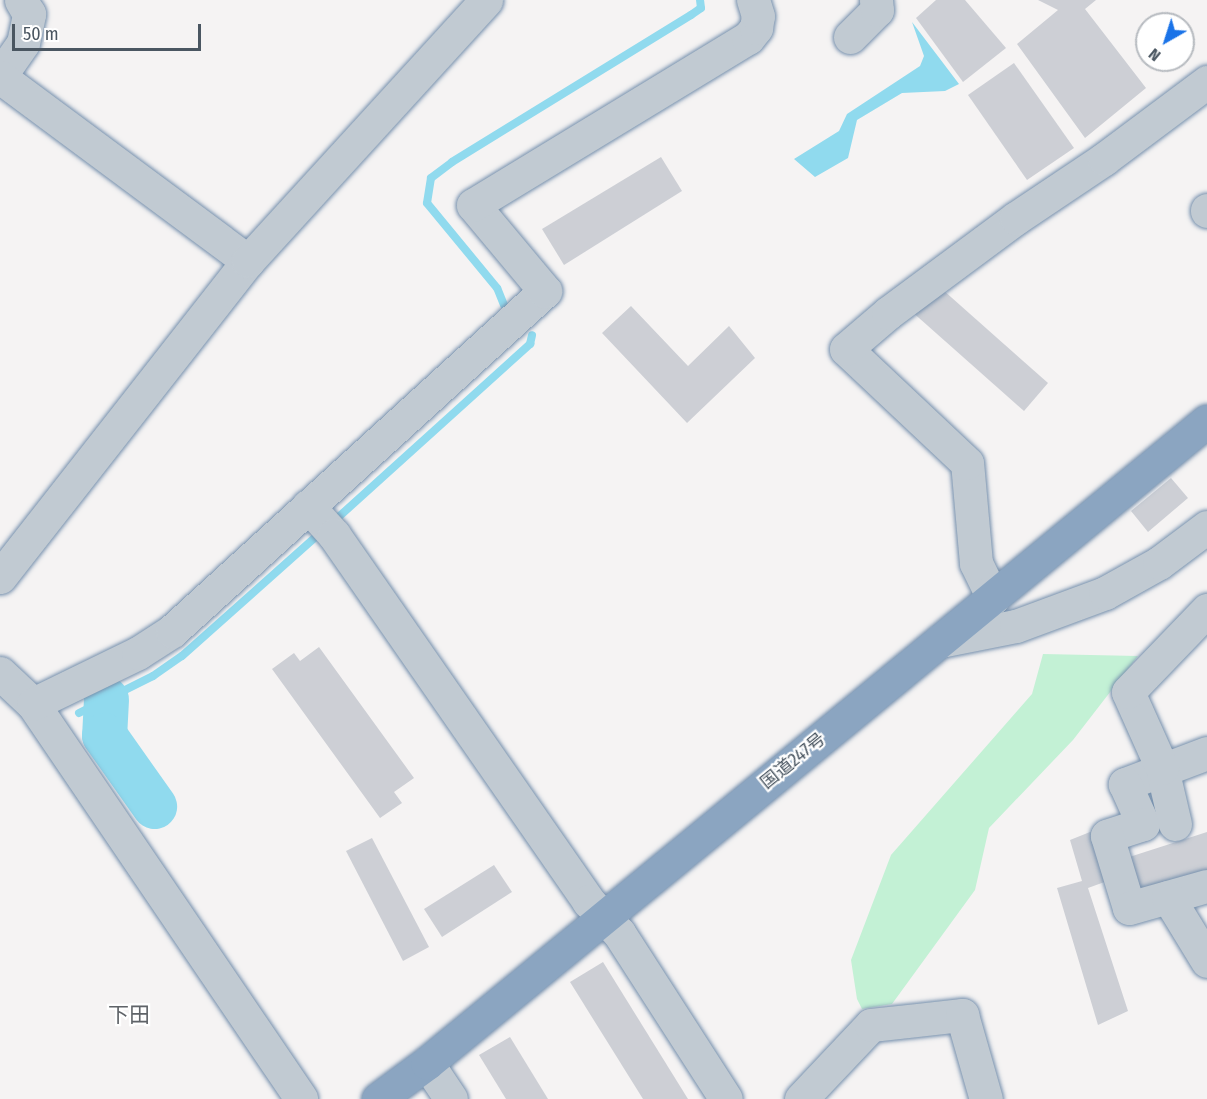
<!DOCTYPE html>
<meta charset="utf-8">
<style>
body{margin:0}
#map{position:relative;width:1207px;height:1099px;overflow:hidden;background:#f5f3f3;font-family:"Fira Sans Condensed","Noto Sans JP",sans-serif}
div>[style]{position:absolute}
.green>*{inset:0;background:#c3f1d5}
.water>*{inset:0;background:#90daee}
.stream>*{height:8px;margin:-4px;padding:0 4px;transform-origin:4px;border-radius:4px;background:#90daee}
.river>*{height:45px;margin:-22.5px;padding:0 22.5px;transform-origin:22.5px;border-radius:22.5px;background:#90daee}
.building>*{inset:0;background:#cdcfd5}
.roads{filter:drop-shadow(0 0 2px #7690ad) drop-shadow(0 0 2px #7690ad)}
.minor>*{height:33px;margin:-16.5px;padding:0 16.5px;transform-origin:16.5px;border-radius:16.5px;background:#c1cad2}
.highway>*{height:33px;margin:-16.5px;padding:0 16.5px;transform-origin:16.5px;border-radius:16.5px;background:#8ba5c1}
span{translate:-50% -50%;white-space:nowrap;text-align:center;line-height:1.15;-webkit-text-stroke:4.5px #fff;paint-order:stroke}
.street-label{font-size:18px;color:#4a5661}
.quarter-label{font-size:21px;color:#5f6368}
.north{position:absolute;left:1135px;top:12px;width:60px;height:60px;box-sizing:border-box;background:#fff;border:2px solid #b7bbc0;border-radius:50%;rotate:219deg;font-size:16px;font-weight:700;line-height:24px;text-align:center;color:#4a5661}
.north::after{content:'';display:block;margin:auto;width:21px;height:27px;background:#1a73e8;clip-path:polygon(50% 0,100% 100%,50% 72%,0 100%)}
.scale{position:absolute;left:12px;top:24px;width:189px;height:27px;box-sizing:border-box;border:3px solid #4a5661;border-top:0;padding-left:8px;font-size:18px;line-height:21px;white-space:nowrap;color:#4a5661;-webkit-text-stroke:4px #fff;paint-order:stroke}
</style>
<div id="map">
<div class="green">
<i style="clip-path:polygon(1043px 654px,1138px 656px,1073px 740px,989px 828px,975px 890px,892px 1004px,862px 1009px,857px 999px,851px 960px,891px 855px,1032px 694px)"></i>
</div>
<div class="water">
<i style="clip-path:polygon(912px 22px,959px 84px,945px 91px,902px 93px,857px 120px,848px 158px,815px 177px,794px 159px,839px 131px,847px 114px,920px 66px,924px 56px)"></i>
</div>
<div class="stream">
<i style="left:504px;top:305px;width:18px;rotate:-112deg"></i>
<i style="left:497px;top:288px;width:110px;rotate:-129.5deg"></i>
<i style="left:427px;top:203px;width:25px;rotate:-81deg"></i>
<i style="left:431px;top:178px;width:26px;rotate:-37deg"></i>
<i style="left:452px;top:162px;width:281px;rotate:-31.6deg"></i>
<i style="left:691px;top:15px;width:12px;rotate:-35deg"></i>
<i style="left:701px;top:8px;width:8px;rotate:-97deg"></i>
<i style="left:333px;top:522px;width:266px;rotate:-42.1deg"></i>
<i style="left:530px;top:344px;width:9px;rotate:-77deg"></i>
<i style="left:79px;top:713px;width:83px;rotate:-26.6deg"></i>
<i style="left:153px;top:676px;width:35px;rotate:-35deg"></i>
<i style="left:182px;top:656px;width:186px;rotate:-41.7deg"></i>
</div>
<div class="river">
<i style="left:106px;top:699px;width:36px;rotate:93deg"></i>
<i style="left:104px;top:735px;width:87px;rotate:54.8deg"></i>
</div>
<div class="building">
<i style="clip-path:polygon(936px 0,965px 0,1006px 48px,963px 82px,916px 18px)"></i>
<i style="clip-path:polygon(1038px 0,1096px 0,1085px 9px,1146px 88px,1085px 138px,1017px 44px,1058px 10px)"></i>
<i style="clip-path:polygon(1014px 63px,1074px 148px,1027px 180px,968px 95px)"></i>
<i style="clip-path:polygon(661px 157px,682px 191px,564px 265px,542px 229px)"></i>
<i style="clip-path:polygon(934px 282px,1048px 383px,1024px 411px,910px 310px)"></i>
<i style="clip-path:polygon(631px 306px,688px 366px,729px 326px,755px 358px,687px 423px,602px 333px)"></i>
<i style="clip-path:polygon(1171px 478px,1188px 498px,1148px 532px,1131px 511px)"></i>
<i style="clip-path:polygon(319px 647px,414px 778px,394px 792px,402px 803px,380px 818px,272px 669px,294px 653px,300px 661px)"></i>
<i style="clip-path:polygon(1095px 830px,1110px 880px,1088px 888px,1128px 1011px,1098px 1025px,1057px 888px,1082px 881px,1070px 840px)"></i>
<i style="clip-path:polygon(1207px 832px,1207px 877px,1133px 898px,1120px 860px)"></i>
<i style="clip-path:polygon(372px 838px,429px 947px,403px 961px,346px 851px)"></i>
<i style="clip-path:polygon(494px 865px,512px 892px,442px 937px,424px 909px)"></i>
<i style="clip-path:polygon(603px 962px,688px 1099px,643px 1099px,570px 982px)"></i>
<i style="clip-path:polygon(510px 1037px,548px 1099px,506px 1099px,479px 1055px)"></i>
</div>
<div class="roads">
<div class="minor">
<i style="left:850px;top:37px;width:38px;rotate:-45deg"></i>
<i style="left:877px;top:10px;width:10px;rotate:-96deg"></i>
<i style="left:0;top:76px;width:40px;rotate:-55.1deg"></i>
<i style="left:23px;top:43px;width:30px;rotate:-78deg"></i>
<i style="left:29px;top:14px;width:16px;rotate:-120deg"></i>
<i style="left:0;top:77px;width:309px;rotate:36.6deg"></i>
<i style="left:1207px;top:210px;width:1px;rotate:90deg"></i>
<i style="left:308px;top:506px;width:39px;rotate:48deg"></i>
<i style="left:334px;top:535px;width:446px;rotate:55.2deg"></i>
<i style="left:588px;top:901px;width:45px;rotate:45.9deg"></i>
<i style="left:619px;top:933px;width:197px;rotate:57.2deg"></i>
<i style="left:0;top:577px;width:402px;rotate:-51.9deg"></i>
<i style="left:248px;top:261px;width:353px;rotate:-47.6deg"></i>
<i style="left:993px;top:598px;width:39px;rotate:-116deg"></i>
<i style="left:976px;top:563px;width:100px;rotate:-95.1deg"></i>
<i style="left:967px;top:463px;width:166px;rotate:-136.7deg"></i>
<i style="left:846px;top:349px;width:55px;rotate:-40.6deg"></i>
<i style="left:888px;top:313px;width:159px;rotate:-36.6deg"></i>
<i style="left:1016px;top:218px;width:106px;rotate:-33.8deg"></i>
<i style="left:1104px;top:159px;width:129px;rotate:-36.8deg"></i>
<i style="left:940px;top:641px;width:77px;rotate:-11.2deg"></i>
<i style="left:1016px;top:626px;width:95px;rotate:-20.3deg"></i>
<i style="left:1105px;top:593px;width:62px;rotate:-29.1deg"></i>
<i style="left:1159px;top:563px;width:60px;rotate:-36.9deg"></i>
<i style="left:0;top:673px;width:45px;rotate:43.2deg"></i>
<i style="left:33px;top:704px;width:477px;rotate:55.8deg"></i>
<i style="left:33px;top:704px;width:117px;rotate:-25.9deg"></i>
<i style="left:138px;top:653px;width:40px;rotate:-32.9deg"></i>
<i style="left:172px;top:631px;width:505px;rotate:-42.35deg"></i>
<i style="left:545px;top:291px;width:112px;rotate:-129.9deg"></i>
<i style="left:473px;top:205px;width:322px;rotate:-31.3deg"></i>
<i style="left:748px;top:38px;width:13px;rotate:-51deg"></i>
<i style="left:756px;top:28px;width:12px;rotate:-81deg"></i>
<i style="left:758px;top:16px;width:17px;rotate:-107deg"></i>
<i style="left:1207px;top:753px;width:88px;rotate:159.3deg"></i>
<i style="left:1125px;top:784px;width:44px;rotate:65.8deg"></i>
<i style="left:1143px;top:824px;width:38px;rotate:162deg"></i>
<i style="left:1107px;top:836px;width:75px;rotate:73deg"></i>
<i style="left:1129px;top:908px;width:81px;rotate:-15.8deg"></i>
<i style="left:1175px;top:824px;width:57px;rotate:-103.1deg"></i>
<i style="left:1162px;top:768px;width:83px;rotate:-114.1deg"></i>
<i style="left:1128px;top:692px;width:114px;rotate:-46.1deg"></i>
<i style="left:1168px;top:897px;width:75px;rotate:58.6deg"></i>
<i style="left:427px;top:1063px;width:43px;rotate:56.3deg"></i>
<i style="left:801px;top:1099px;width:102px;rotate:-46.6deg"></i>
<i style="left:871px;top:1025px;width:92px;rotate:-6.3deg"></i>
<i style="left:962px;top:1015px;width:87px;rotate:74.1deg"></i>
</div>
<div class="highway">
<i style="left:378px;top:1099px;width:61px;rotate:-36.3deg"></i>
<i style="left:427px;top:1063px;width:1010px;rotate:-39.46deg"></i>
</div>
</div>
<div class="street-label">
<span style="left:793px;top:761px;rotate:-39deg">国道247号</span>
</div>
<div class="quarter-label">
<span style="left:129px;top:1015px">下田</span>
</div>
<div class="north">N</div>
<div class="scale">50 m</div>
</div>
